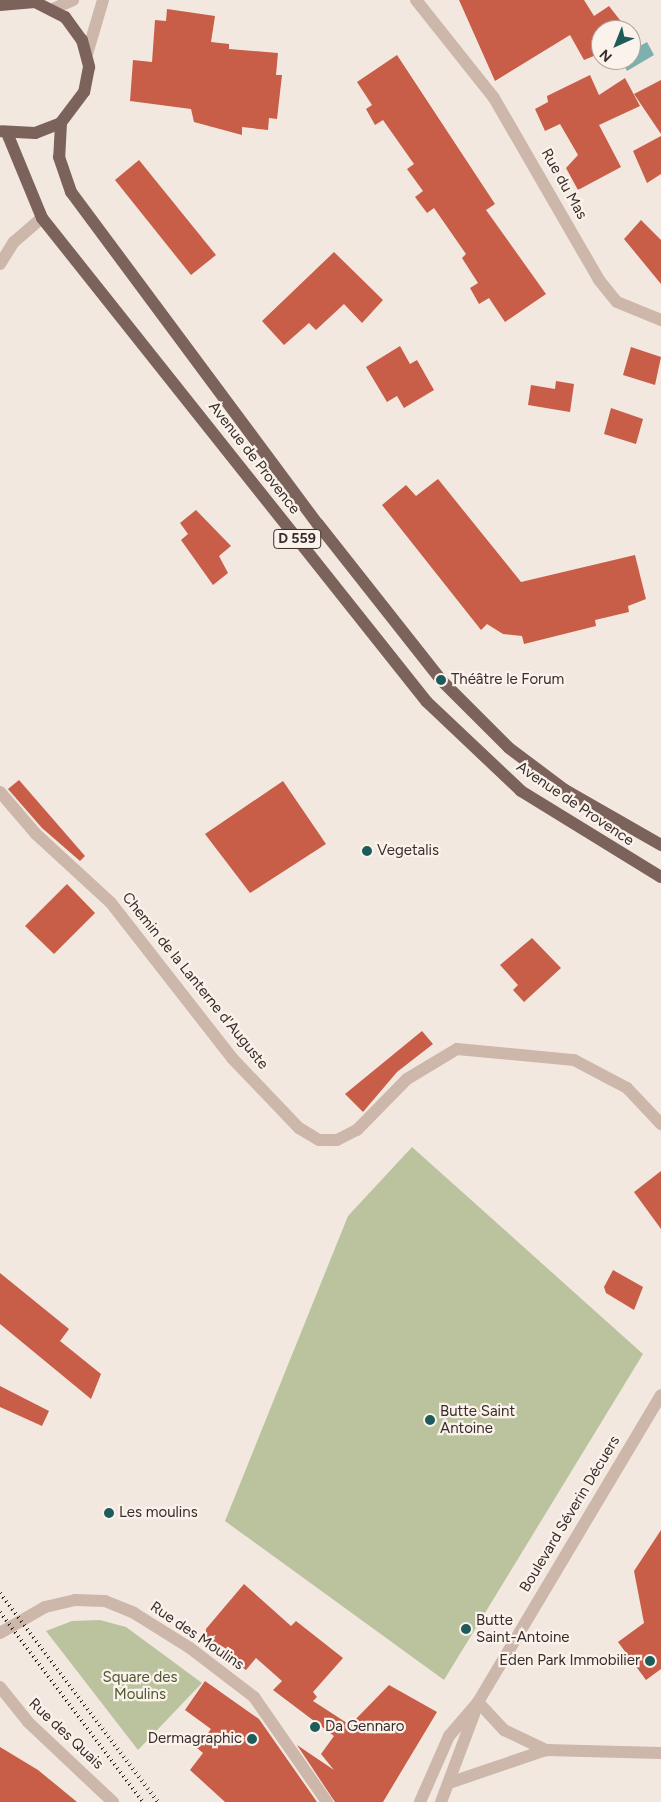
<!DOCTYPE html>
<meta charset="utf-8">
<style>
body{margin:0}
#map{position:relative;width:661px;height:1802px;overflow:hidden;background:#f3e8df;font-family:Figtree,sans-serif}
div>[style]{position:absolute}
.green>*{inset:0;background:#bac39e}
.water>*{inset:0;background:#7db1af}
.building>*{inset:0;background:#c85d48}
.minor>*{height:12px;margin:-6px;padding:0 6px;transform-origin:6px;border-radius:6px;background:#ccb7aa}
.major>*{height:12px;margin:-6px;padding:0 6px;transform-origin:6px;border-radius:6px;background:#7b635b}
.rail>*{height:4px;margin-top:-2px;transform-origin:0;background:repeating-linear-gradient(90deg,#392d2a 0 1px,transparent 0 5px)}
.dots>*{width:14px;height:14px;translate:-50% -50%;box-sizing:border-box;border:2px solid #fbf2ec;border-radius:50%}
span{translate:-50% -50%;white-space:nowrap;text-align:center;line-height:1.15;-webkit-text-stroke:4.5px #fbf2ec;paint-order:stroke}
.shield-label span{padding:1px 4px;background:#fbf2ec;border:1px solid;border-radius:4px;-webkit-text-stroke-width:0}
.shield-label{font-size:14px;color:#392d2a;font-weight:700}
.street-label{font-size:15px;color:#392d2a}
.poi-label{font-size:15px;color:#392d2a}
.left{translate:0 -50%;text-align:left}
.right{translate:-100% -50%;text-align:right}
.park-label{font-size:15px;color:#4c582d}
.north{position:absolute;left:591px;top:20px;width:50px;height:50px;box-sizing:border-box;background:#fbf2ec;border:1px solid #ada39e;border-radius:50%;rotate:224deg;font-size:14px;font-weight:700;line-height:20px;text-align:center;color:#392d2a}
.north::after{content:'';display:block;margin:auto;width:18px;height:22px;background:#1e5c5b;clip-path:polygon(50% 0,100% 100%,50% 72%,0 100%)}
</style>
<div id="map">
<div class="green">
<i style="clip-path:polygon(412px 1147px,643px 1354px,444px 1680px,225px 1521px,348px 1216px)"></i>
<i style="clip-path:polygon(100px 1620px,126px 1627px,202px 1683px,138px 1750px,46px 1631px,72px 1621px)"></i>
</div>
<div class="water">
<i style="clip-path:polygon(647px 42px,654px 55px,627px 71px,621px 60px,631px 60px,631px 51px)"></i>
</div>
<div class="building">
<i style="clip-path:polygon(459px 0,584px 0,594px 16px,609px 6px,623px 24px,601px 30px,601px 53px,584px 60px,570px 35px,495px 81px)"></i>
<i style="clip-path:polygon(167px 9px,215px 16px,211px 42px,229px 44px,229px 49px,278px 53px,276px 75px,282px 75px,277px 119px,269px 118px,268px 130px,242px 127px,242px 135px,194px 122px,191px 109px,130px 101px,133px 60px,152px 62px,155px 20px,166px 21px)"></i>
<i style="clip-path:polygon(397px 55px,495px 204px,486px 210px,546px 294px,505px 322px,489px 298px,479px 304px,470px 288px,478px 283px,462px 258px,466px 254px,434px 208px,427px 213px,415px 197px,423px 191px,407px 169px,414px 164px,383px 120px,375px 125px,366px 109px,372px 105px,357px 82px)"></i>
<i style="clip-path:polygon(590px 75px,599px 95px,625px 78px,640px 106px,599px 125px,621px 167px,578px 190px,566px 168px,578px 155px,560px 124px,545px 131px,535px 109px,548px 102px,547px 96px)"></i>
<i style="clip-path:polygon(661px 80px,661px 134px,634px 94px)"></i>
<i style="clip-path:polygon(661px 136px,661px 174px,647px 183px,633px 151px)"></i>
<i style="clip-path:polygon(139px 160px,216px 255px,191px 275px,115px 180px)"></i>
<i style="clip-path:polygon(641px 220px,661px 240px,661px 284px,624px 239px)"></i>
<i style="clip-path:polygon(334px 252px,383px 300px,362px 323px,344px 304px,316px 330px,309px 323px,284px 345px,262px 321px)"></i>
<i style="clip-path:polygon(400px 346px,410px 364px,417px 360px,434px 390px,404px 408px,397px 396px,387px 402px,366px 367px)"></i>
<i style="clip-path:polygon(631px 347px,661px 357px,655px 385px,623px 375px)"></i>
<i style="clip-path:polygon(556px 381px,574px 384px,570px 412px,528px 405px,531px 385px,555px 389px)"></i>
<i style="clip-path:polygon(611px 408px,643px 419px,636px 444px,604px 434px)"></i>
<i style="clip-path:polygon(438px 479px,521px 582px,635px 555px,646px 599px,628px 606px,629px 612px,595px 620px,596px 626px,524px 644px,522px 636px,503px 634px,487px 624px,481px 630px,382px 505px,406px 485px,416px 496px)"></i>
<i style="clip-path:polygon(196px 510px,231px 546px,219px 556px,228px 573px,213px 585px,181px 540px,188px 534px,180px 523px)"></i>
<i style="clip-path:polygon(19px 780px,85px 856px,80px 861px,42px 828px,8px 789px)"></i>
<i style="clip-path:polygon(283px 781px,326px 844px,250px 893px,205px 834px)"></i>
<i style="clip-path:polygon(67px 884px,95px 913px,54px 954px,25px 926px)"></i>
<i style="clip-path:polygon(532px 938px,561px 968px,524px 1002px,513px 990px,518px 985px,500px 965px)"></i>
<i style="clip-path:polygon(422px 1031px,433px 1044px,397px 1072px,363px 1112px,345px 1094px)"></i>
<i style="clip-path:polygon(661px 1171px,661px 1229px,634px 1192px)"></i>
<i style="clip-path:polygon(613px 1270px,643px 1287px,634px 1310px,606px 1293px,604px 1287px)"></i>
<i style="clip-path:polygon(0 1273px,69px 1329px,60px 1341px,101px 1374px,91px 1399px,0 1324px)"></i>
<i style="clip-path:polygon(0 1386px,49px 1411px,42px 1426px,0 1407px)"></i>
<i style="clip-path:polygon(661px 1530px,661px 1669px,646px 1680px,618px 1642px,644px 1623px,634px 1571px)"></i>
<i style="clip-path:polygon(244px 1584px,291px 1626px,296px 1621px,343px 1658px,313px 1692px,317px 1697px,313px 1701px,350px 1725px,389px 1685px,437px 1712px,383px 1802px,335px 1802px,297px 1745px,334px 1770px,321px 1754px,334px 1736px,273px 1690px,282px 1681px,256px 1658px,246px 1670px,200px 1636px)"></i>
<i style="clip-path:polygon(205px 1681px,259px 1719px,317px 1802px,225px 1802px,190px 1770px,203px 1753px,197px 1748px,211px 1729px,185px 1710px)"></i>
<i style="clip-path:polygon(0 1747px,38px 1770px,77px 1802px,0 1802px)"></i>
</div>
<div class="minor">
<i style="left:416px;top:0;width:125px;rotate:51.5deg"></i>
<i style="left:494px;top:98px;width:210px;rotate:60deg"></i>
<i style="left:599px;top:280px;width:28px;rotate:51deg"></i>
<i style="left:617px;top:302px;width:48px;rotate:22.2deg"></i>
<i style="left:53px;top:9px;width:22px;rotate:-24deg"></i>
<i style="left:87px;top:54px;width:56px;rotate:-73.5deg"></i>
<i style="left:0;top:264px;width:26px;rotate:-58deg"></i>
<i style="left:14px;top:242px;width:37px;rotate:-41deg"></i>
<i style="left:0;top:792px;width:55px;rotate:49.4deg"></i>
<i style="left:36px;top:834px;width:102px;rotate:42.6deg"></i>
<i style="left:111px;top:903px;width:197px;rotate:52deg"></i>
<i style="left:232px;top:1058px;width:97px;rotate:46.3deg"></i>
<i style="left:299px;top:1128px;width:23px;rotate:31deg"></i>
<i style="left:319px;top:1140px;width:18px"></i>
<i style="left:337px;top:1140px;width:22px;rotate:-27deg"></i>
<i style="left:357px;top:1130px;width:71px;rotate:-45.6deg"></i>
<i style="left:407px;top:1079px;width:58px;rotate:-31deg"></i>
<i style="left:457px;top:1049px;width:118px;rotate:5.4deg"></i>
<i style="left:574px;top:1060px;width:60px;rotate:27.8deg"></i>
<i style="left:627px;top:1088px;width:50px;rotate:46.6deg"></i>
<i style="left:0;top:1633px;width:52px;rotate:-30deg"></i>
<i style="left:45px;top:1607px;width:31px;rotate:-13deg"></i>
<i style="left:75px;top:1600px;width:30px;rotate:2deg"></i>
<i style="left:105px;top:1601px;width:31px;rotate:22deg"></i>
<i style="left:134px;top:1613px;width:66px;rotate:32deg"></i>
<i style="left:190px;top:1648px;width:81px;rotate:37.4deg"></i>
<i style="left:254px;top:1697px;width:128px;rotate:55.2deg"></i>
<i style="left:0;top:1687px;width:45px;rotate:51.3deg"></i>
<i style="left:28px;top:1722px;width:117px;rotate:43.3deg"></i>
<i style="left:478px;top:1702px;width:38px;rotate:47deg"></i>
<i style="left:504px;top:1730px;width:47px;rotate:25.5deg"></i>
<i style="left:449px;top:1783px;width:102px;rotate:-18.8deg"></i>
<i style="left:546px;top:1750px;width:115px;rotate:1.5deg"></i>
<i style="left:420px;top:1802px;width:72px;rotate:-66.3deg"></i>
<i style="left:449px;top:1736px;width:45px;rotate:-49.5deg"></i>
<i style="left:478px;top:1702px;width:357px;rotate:-59.2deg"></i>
<i style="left:441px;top:1802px;width:99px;rotate:-69.4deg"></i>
</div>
<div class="major">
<i style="left:0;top:5px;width:35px;rotate:-5deg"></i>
<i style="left:35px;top:2px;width:34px;rotate:27deg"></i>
<i style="left:65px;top:17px;width:29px;rotate:54deg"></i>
<i style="left:82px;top:40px;width:28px;rotate:75deg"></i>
<i style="left:89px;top:67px;width:25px;rotate:101deg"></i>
<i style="left:84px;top:92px;width:39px;rotate:127deg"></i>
<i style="left:61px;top:123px;width:28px;rotate:159deg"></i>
<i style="left:35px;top:133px;width:33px;rotate:-177deg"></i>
<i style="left:61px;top:123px;width:34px;rotate:93deg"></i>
<i style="left:59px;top:157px;width:37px;rotate:71deg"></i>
<i style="left:71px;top:192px;width:414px;rotate:53.4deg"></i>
<i style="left:318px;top:524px;width:199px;rotate:51.7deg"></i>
<i style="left:441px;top:680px;width:96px;rotate:45deg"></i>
<i style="left:509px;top:748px;width:70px;rotate:36.9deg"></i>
<i style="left:565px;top:790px;width:111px;rotate:29.8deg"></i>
<i style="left:7px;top:133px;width:92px;rotate:67.6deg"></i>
<i style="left:42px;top:218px;width:618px;rotate:51.5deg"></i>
<i style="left:427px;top:702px;width:129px;rotate:43.4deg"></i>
<i style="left:521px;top:791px;width:164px;rotate:31.6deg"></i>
</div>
<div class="rail">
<i style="left:0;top:1593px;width:262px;rotate:52.9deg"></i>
<i style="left:0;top:1612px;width:238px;rotate:53deg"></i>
</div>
<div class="dots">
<i style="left:441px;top:680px;background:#1e5c5b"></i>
<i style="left:367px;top:851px;background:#1e5c5b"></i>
<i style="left:430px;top:1420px;background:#1e5c5b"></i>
<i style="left:109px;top:1513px;background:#1e5c5b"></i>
<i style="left:466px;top:1629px;background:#1e5c5b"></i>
<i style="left:650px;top:1661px;background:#1e5c5b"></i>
<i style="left:315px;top:1727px;background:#1e5c5b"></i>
<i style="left:252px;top:1739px;background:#1e5c5b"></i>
</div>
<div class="shield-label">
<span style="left:297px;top:539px">D 559</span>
</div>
<div class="street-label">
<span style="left:564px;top:184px;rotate:61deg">Rue du Mas</span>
<span style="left:254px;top:458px;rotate:52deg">Avenue de Provence</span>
<span style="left:575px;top:804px;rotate:34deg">Avenue de Provence</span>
<span style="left:195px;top:981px;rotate:51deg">Chemin de la Lanterne d'Auguste</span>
<span style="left:570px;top:1514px;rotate:-59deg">Boulevard Séverin Décuers</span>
<span style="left:197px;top:1636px;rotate:34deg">Rue des Moulins</span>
<span style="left:66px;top:1734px;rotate:43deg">Rue des Quais</span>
</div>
<div class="poi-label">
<span class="left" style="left:451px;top:680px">Théâtre le Forum</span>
<span class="left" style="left:377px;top:851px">Vegetalis</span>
<span class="left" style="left:440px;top:1420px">Butte Saint<br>Antoine</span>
<span class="left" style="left:119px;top:1513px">Les moulins</span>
<span class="left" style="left:476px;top:1629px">Butte<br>Saint-Antoine</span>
<span class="right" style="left:640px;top:1661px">Eden Park Immobilier</span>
<span class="left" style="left:325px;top:1727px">Da Gennaro</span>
<span class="right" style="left:242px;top:1739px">Dermagraphic</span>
</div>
<div class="park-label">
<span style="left:140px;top:1686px">Square des<br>Moulins</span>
</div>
<div class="north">N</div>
</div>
